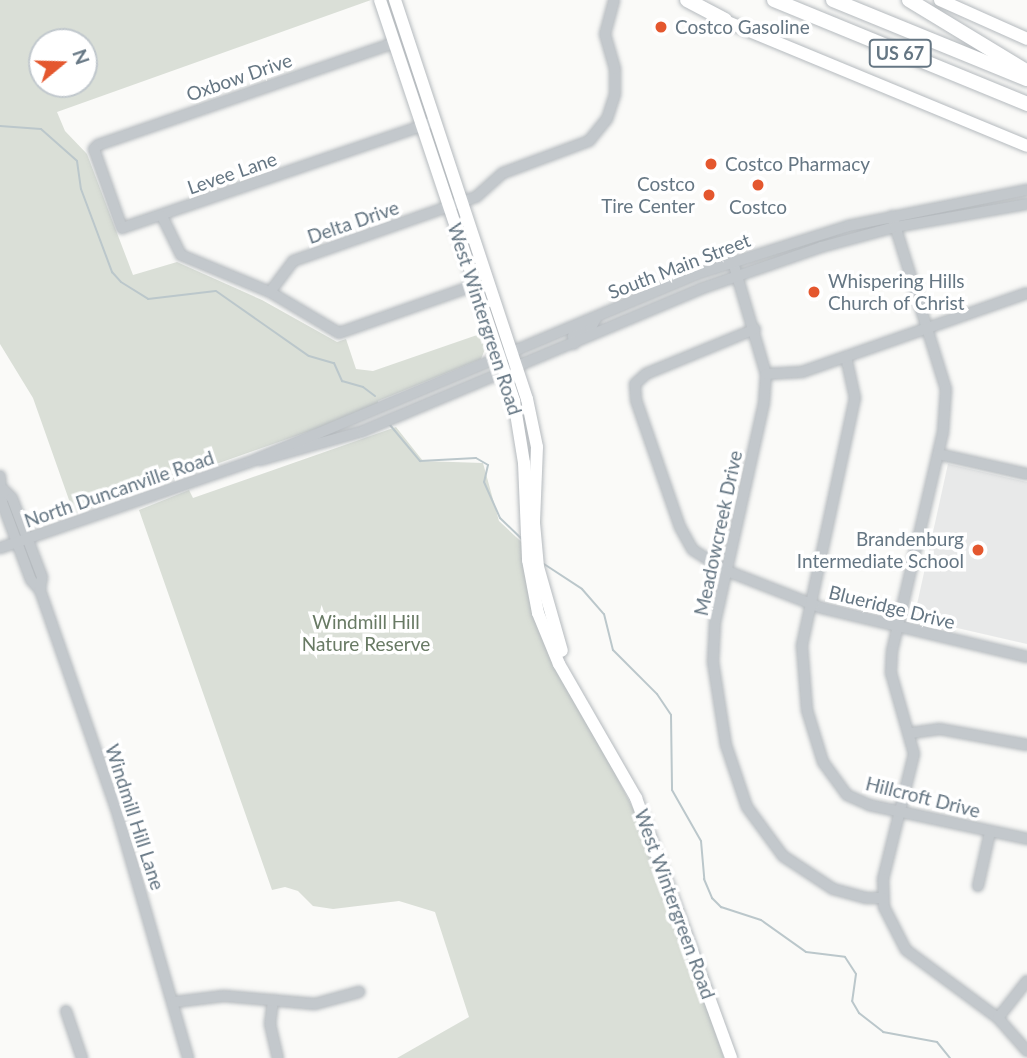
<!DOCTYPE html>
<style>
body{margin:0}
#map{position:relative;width:1027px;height:1058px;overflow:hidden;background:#fafaf8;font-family:Lato,sans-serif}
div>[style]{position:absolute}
.built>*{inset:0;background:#e8e9e9}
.green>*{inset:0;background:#dadfd7}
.stream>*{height:2px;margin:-1px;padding:0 1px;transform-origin:1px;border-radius:1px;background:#bbc7cb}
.roads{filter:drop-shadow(0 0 2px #b5babe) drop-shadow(0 0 2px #b5babe)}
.minor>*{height:10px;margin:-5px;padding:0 5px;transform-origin:5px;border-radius:5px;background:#c3c8cc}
.major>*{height:12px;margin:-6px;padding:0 6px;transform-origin:6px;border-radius:6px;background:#fff}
.highway>*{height:14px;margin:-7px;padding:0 7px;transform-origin:7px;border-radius:7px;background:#fff}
.dots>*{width:19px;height:19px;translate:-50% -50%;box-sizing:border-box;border:4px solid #fff;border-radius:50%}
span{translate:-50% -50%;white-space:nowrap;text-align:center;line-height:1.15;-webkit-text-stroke:7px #fff;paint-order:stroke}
.shield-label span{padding:2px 5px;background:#fff;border:2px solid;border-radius:5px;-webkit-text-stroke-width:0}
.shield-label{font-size:18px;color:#657683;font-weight:700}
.poi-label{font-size:19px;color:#657683}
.left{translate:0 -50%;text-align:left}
.right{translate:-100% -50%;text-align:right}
.street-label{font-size:19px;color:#657683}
.park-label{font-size:19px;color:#687a64}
.north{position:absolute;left:28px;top:28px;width:70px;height:70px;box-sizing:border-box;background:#fff;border:2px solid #c1c8cd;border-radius:50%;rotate:71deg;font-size:19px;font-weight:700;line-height:28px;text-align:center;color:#657683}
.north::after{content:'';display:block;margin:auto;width:24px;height:32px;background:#e4572e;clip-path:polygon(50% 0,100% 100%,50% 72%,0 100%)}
</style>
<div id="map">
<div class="built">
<i style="clip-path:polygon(948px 464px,1027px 482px,1027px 644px,914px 618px)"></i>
</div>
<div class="green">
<i style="clip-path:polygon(evenodd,0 0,371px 0,57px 112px,65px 131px,87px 154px,133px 275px,177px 262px,262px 300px,337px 342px,346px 339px,356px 369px,373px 371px,480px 334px,485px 349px,481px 359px,378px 401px,378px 407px,74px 514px,33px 398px,0 344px,0 0,42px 42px,84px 42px,84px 84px,42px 84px,42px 42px)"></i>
<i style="clip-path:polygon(396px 427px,423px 461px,483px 463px,499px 521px,530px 550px,554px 657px,646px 833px,724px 1058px,397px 1058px,469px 1017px,435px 912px,399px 901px,333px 909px,313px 906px,298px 891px,285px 887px,272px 890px,139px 510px,189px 490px,193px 498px)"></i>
</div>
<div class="stream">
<i style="left:0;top:126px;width:41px;rotate:4.2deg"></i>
<i style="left:41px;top:129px;width:48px;rotate:41.6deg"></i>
<i style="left:77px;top:161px;width:28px;rotate:82deg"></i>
<i style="left:81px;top:189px;width:89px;rotate:69.5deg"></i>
<i style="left:112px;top:272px;width:13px;rotate:48deg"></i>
<i style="left:121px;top:282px;width:32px;rotate:32deg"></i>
<i style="left:148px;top:299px;width:68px;rotate:-6.7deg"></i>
<i style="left:216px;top:291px;width:113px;rotate:35deg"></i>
<i style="left:309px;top:356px;width:26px;rotate:16deg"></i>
<i style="left:334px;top:363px;width:20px;rotate:66deg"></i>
<i style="left:342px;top:381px;width:22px;rotate:16deg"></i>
<i style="left:363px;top:387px;width:15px;rotate:37deg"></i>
<i style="left:390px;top:425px;width:47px;rotate:50.2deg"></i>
<i style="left:420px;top:461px;width:56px;rotate:-3.1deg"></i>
<i style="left:476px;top:458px;width:14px;rotate:30deg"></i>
<i style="left:488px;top:465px;width:17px;rotate:103deg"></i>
<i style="left:484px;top:482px;width:39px;rotate:66deg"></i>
<i style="left:500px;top:518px;width:30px;rotate:44deg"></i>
<i style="left:544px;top:564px;width:45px;rotate:33.3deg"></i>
<i style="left:582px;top:589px;width:33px;rotate:49deg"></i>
<i style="left:604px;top:614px;width:37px;rotate:76deg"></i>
<i style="left:613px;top:650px;width:62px;rotate:45deg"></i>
<i style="left:657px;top:694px;width:25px;rotate:56deg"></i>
<i style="left:671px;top:715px;width:75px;rotate:89.2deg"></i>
<i style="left:672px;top:790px;width:59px;rotate:60.4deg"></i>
<i style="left:701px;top:841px;width:38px;rotate:85deg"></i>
<i style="left:704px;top:879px;width:21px;rotate:67deg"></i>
<i style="left:712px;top:898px;width:13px;rotate:45deg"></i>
<i style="left:721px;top:907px;width:42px;rotate:18deg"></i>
<i style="left:761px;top:920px;width:55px;rotate:35.4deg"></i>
<i style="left:806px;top:952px;width:39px;rotate:7deg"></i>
<i style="left:845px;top:957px;width:20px;rotate:57deg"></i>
<i style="left:856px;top:974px;width:27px;rotate:98deg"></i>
<i style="left:852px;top:1001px;width:14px;rotate:60deg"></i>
<i style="left:859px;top:1013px;width:31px;rotate:38deg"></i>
<i style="left:883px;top:1032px;width:55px;rotate:10.5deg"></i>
<i style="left:937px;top:1042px;width:21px;rotate:51deg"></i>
</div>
<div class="roads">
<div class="minor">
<i style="left:394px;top:43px;width:313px;rotate:161deg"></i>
<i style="left:98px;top:145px;width:6px;rotate:135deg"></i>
<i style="left:94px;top:149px;width:84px;rotate:70.5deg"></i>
<i style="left:122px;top:228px;width:332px;rotate:-18.8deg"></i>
<i style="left:162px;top:216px;width:43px;rotate:64deg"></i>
<i style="left:181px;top:255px;width:96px;rotate:22.6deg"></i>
<i style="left:270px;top:292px;width:80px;rotate:30.7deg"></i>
<i style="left:339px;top:333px;width:144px;rotate:-19.4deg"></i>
<i style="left:892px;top:216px;width:181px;rotate:72.7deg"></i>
<i style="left:946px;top:389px;width:43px;rotate:94deg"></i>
<i style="left:943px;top:432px;width:225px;rotate:103.1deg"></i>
<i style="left:892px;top:651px;width:22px;rotate:93deg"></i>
<i style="left:891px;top:673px;width:84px;rotate:74.1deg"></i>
<i style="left:914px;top:754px;width:129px;rotate:103.9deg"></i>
<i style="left:883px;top:879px;width:28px;rotate:88deg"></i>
<i style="left:884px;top:907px;width:48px;rotate:62.9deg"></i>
<i style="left:906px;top:950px;width:114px;rotate:36.5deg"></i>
<i style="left:998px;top:1018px;width:44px;rotate:48.7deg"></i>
<i style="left:733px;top:262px;width:117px;rotate:73.6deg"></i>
<i style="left:766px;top:374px;width:29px;rotate:94deg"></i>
<i style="left:764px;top:403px;width:225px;rotate:102.6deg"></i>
<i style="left:715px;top:623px;width:39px;rotate:93deg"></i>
<i style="left:713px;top:662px;width:84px;rotate:81.1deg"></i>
<i style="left:726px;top:745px;width:65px;rotate:71.3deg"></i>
<i style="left:747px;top:807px;width:61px;rotate:53.7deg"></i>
<i style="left:783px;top:856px;width:60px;rotate:33.4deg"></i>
<i style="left:833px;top:889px;width:34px;rotate:15deg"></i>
<i style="left:866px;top:898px;width:17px"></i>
<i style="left:270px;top:292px;width:39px;rotate:-53deg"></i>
<i style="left:293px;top:261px;width:194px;rotate:-19.3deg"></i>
<i style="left:476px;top:197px;width:36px;rotate:-42deg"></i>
<i style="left:503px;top:173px;width:92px;rotate:-20.4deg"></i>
<i style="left:589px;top:141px;width:28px;rotate:-51deg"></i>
<i style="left:607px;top:119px;width:26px;rotate:-72deg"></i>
<i style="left:615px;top:94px;width:25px;rotate:-90deg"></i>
<i style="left:615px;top:69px;width:36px;rotate:-106deg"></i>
<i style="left:605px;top:34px;width:35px;rotate:-75deg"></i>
<i style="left:755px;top:329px;width:118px;rotate:157.6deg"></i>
<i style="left:646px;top:374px;width:15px;rotate:138deg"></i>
<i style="left:635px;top:384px;width:16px;rotate:86deg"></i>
<i style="left:636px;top:400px;width:134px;rotate:70.9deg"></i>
<i style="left:680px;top:527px;width:26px;rotate:61deg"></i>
<i style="left:693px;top:550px;width:40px;rotate:32deg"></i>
<i style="left:727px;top:571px;width:102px;rotate:21.3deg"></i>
<i style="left:822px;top:608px;width:211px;rotate:13.4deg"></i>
<i style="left:574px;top:344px;width:8px;rotate:-97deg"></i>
<i style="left:573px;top:336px;width:18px;rotate:-22deg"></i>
<i style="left:590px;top:329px;width:14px;rotate:-60deg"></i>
<i style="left:846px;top:357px;width:42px;rotate:77.6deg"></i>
<i style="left:855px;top:398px;width:254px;rotate:102.1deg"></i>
<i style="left:802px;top:646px;width:64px;rotate:85.5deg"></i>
<i style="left:807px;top:710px;width:54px;rotate:72.9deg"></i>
<i style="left:823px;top:762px;width:41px;rotate:54deg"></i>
<i style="left:847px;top:795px;width:24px;rotate:24deg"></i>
<i style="left:869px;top:805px;width:162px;rotate:12.1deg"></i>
<i style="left:766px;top:374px;width:36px;rotate:-3deg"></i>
<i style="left:802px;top:372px;width:238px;rotate:-19.3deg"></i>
<i style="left:938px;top:454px;width:91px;rotate:12.7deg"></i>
<i style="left:260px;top:460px;width:107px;rotate:-15.7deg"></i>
<i style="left:363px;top:431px;width:366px;rotate:-22.8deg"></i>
<i style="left:700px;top:289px;width:128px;rotate:-19.1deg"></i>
<i style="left:821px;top:247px;width:77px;rotate:-15.1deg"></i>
<i style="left:895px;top:227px;width:134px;rotate:-9.9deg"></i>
<i style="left:0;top:476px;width:26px;rotate:86deg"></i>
<i style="left:2px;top:502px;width:83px;rotate:69.6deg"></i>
<i style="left:31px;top:580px;width:13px;rotate:48deg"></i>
<i style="left:40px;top:590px;width:231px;rotate:70.8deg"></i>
<i style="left:116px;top:808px;width:260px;rotate:73.9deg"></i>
<i style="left:4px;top:490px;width:11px;rotate:45deg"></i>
<i style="left:12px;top:498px;width:85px;rotate:69.2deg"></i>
<i style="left:42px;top:577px;width:13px;rotate:99deg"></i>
<i style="left:0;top:548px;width:264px;rotate:-19deg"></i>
<i style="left:250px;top:462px;width:485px;rotate:-22.8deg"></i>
<i style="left:697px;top:274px;width:158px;rotate:-17.6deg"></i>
<i style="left:848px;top:226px;width:183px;rotate:-11.4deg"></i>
<i style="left:911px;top:733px;width:29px;rotate:-8deg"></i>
<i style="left:940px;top:729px;width:88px;rotate:10.4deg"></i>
<i style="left:978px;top:886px;width:55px;rotate:-77.5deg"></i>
<i style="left:273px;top:1000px;width:24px;rotate:97deg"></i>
<i style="left:270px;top:1024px;width:35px;rotate:77deg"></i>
<i style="left:175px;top:1002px;width:49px;rotate:-7deg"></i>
<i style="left:224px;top:996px;width:91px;rotate:5deg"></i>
<i style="left:315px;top:1004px;width:46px;rotate:-15.3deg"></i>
<i style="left:66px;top:1011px;width:50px;rotate:71.2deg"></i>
<i style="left:998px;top:1018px;width:47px;rotate:-51.9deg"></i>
</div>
<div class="major">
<i style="left:380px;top:0;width:423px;rotate:71.5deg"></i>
<i style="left:514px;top:401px;width:63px;rotate:80.8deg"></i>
<i style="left:524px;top:463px;width:97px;rotate:87.6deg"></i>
<i style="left:528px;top:560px;width:54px;rotate:79.3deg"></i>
<i style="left:538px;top:613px;width:55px;rotate:67.6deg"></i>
<i style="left:559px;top:664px;width:155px;rotate:60.1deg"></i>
<i style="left:636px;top:798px;width:277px;rotate:69.9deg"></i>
<i style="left:395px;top:0;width:420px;rotate:71.7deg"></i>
<i style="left:527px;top:399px;width:49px;rotate:78.2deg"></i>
<i style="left:537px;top:447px;width:76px;rotate:92.3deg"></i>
<i style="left:534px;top:523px;width:44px;rotate:84.8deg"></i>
<i style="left:538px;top:567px;width:87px;rotate:74.1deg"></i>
<i style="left:940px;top:0;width:95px;rotate:24.1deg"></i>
<i style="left:718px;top:18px;width:334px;rotate:22.5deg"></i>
</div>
<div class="highway">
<i style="left:687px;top:0;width:43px;rotate:27.8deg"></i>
<i style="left:774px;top:0;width:274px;rotate:22.3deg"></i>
<i style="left:833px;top:0;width:209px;rotate:22.2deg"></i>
<i style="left:909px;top:0;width:133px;rotate:31.2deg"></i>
</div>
</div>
<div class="dots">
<i style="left:661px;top:27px;background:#e4572e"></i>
<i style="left:711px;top:164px;background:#e4572e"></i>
<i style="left:758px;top:185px;background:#e4572e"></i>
<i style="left:709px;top:195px;background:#e4572e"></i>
<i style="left:814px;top:292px;background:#e4572e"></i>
<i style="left:978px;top:550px;background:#e4572e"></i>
</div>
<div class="shield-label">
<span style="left:900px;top:53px">US 67</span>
</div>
<div class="poi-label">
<span class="left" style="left:675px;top:27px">Costco Gasoline</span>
<span class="left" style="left:725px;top:164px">Costco Pharmacy</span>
<span class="right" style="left:695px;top:195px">Costco<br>Tire Center</span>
<span style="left:758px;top:207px">Costco</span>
<span class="left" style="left:828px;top:292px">Whispering Hills<br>Church of Christ</span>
<span class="right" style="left:964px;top:550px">Brandenburg<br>Intermediate School</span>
</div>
<div class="street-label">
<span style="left:239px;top:77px;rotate:-19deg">Oxbow Drive</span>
<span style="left:232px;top:173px;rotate:-19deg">Levee Lane</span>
<span style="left:353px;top:222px;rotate:-19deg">Delta Drive</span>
<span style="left:679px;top:266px;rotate:-21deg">South Main Street</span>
<span style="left:485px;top:319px;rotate:72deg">West Wintergreen Road</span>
<span style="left:119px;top:489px;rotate:-19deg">North Duncanville Road</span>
<span style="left:718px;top:533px;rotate:-78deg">Meadowcreek Drive</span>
<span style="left:892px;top:607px;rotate:14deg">Blueridge Drive</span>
<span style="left:923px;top:797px;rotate:14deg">Hillcroft Drive</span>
<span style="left:135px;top:817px;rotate:72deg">Windmill Hill Lane</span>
<span style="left:675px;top:904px;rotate:70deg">West Wintergreen Road</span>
</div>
<div class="park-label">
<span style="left:366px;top:633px">Windmill Hill<br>Nature Reserve</span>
</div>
<div class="north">N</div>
</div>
